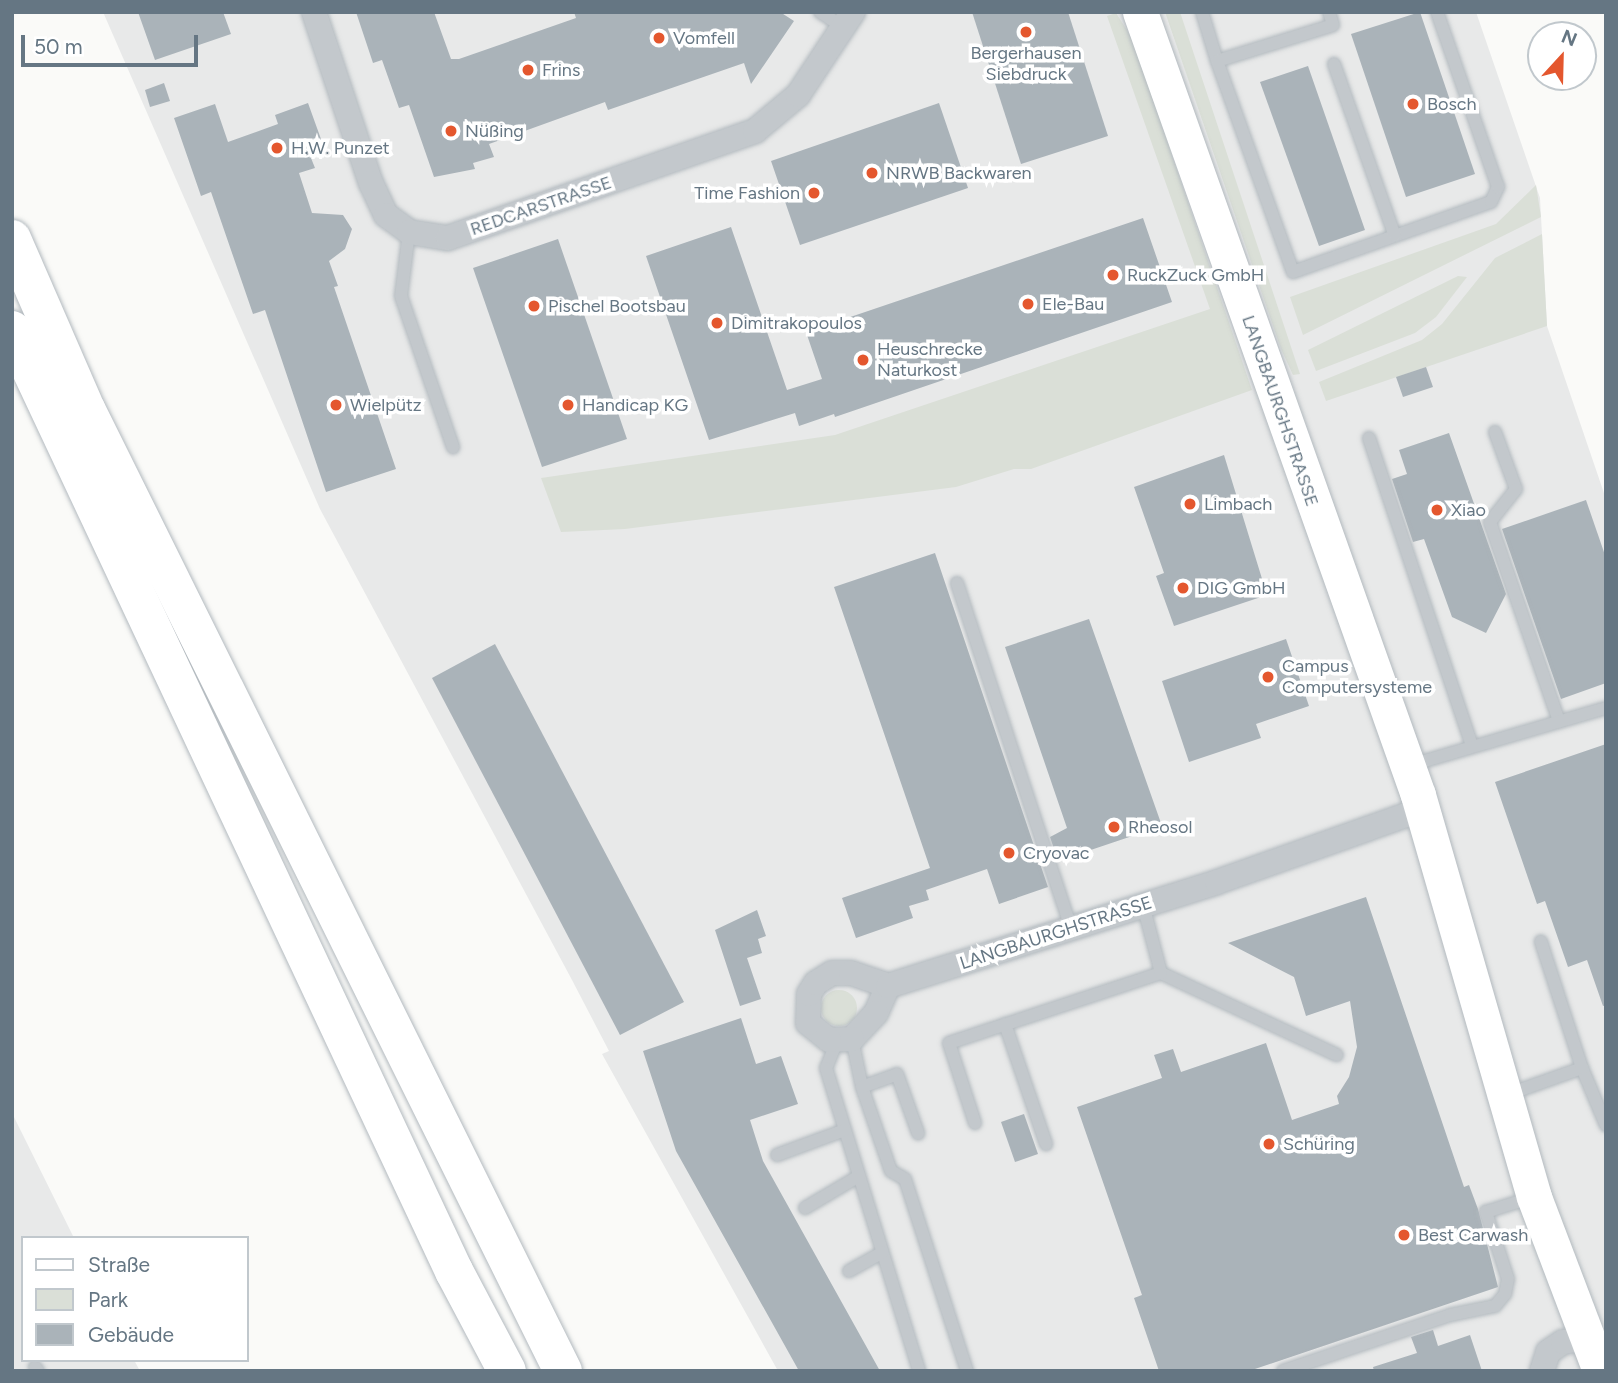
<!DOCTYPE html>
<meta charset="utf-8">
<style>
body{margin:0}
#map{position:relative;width:1618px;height:1383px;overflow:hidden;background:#fafaf8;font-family:Figtree,sans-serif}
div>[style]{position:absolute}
.built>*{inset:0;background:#e8e9e9}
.green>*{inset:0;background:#dadfd7}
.round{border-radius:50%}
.building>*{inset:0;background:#aab3b9}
.roads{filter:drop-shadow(0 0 2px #b3babf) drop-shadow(0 0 2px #b3babf)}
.service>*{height:12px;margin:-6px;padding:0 6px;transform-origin:6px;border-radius:6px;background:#c3c8cc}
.minor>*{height:24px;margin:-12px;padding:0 12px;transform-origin:12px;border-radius:12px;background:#c3c8cc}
.secondary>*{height:35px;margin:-17.5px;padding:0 17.5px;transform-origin:17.5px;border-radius:17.5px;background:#fff}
.motorway>*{height:38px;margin:-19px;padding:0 19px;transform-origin:19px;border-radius:19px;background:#fff}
.dots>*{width:19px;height:19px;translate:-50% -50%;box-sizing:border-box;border:4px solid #fff;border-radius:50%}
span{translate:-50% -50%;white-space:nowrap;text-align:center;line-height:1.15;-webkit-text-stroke:7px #fff;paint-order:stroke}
.poi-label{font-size:18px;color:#657683}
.left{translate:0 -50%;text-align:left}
.right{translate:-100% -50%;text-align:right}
.street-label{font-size:18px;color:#657683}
.frame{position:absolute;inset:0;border:14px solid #657683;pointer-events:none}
.legend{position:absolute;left:21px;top:1236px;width:228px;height:126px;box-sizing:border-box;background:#fff;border:2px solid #c1c8cd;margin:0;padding:9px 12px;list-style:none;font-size:21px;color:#657683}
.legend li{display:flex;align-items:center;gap:14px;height:35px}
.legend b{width:35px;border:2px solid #c1c8cd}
.north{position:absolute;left:1527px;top:21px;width:70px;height:70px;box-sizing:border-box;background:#fff;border:2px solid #c1c8cd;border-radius:50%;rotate:22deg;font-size:19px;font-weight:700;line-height:28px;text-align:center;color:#657683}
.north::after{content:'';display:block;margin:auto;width:24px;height:32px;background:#e4572e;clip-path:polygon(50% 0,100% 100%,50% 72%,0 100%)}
.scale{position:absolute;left:21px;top:35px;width:177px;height:32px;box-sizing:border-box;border:4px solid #657683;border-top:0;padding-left:9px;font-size:21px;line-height:24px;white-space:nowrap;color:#657683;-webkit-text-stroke:5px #fff;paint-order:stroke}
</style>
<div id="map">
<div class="built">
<i style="clip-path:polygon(103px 12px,1476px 12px,1540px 198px,1547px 326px,1606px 499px,1606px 1319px,1588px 1371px,778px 1371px,602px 1054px,609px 1051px,572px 980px,320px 509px)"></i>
<i style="clip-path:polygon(12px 1113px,74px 1238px,23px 1238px,23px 1360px,134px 1360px,140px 1371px,12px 1371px)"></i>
</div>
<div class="green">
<i style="clip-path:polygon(1165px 12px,1180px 12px,1300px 374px,1293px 375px,1281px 349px)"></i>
<i style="clip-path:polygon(1116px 13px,1132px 38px,1252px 390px,1031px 469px,1014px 469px,956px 487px,625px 529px,561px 532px,541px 478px,835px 435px,1210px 309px,1107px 16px)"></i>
<i style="clip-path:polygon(1536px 185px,1541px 217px,1303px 335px,1290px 297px,1496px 224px)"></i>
<i style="clip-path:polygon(1542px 234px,1547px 326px,1326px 401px,1319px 382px,1422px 340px,1442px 324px,1495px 258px)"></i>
<i style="clip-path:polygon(1458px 276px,1467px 277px,1436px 317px,1415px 333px,1316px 371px,1308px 350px)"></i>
<i class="round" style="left:821px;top:990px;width:36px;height:36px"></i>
</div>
<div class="building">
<i style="clip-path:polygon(138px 12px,223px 12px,231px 34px,155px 60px)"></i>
<i style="clip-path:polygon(356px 12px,434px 12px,451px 59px,459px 59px,576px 18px,574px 12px,780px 12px,794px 21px,751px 84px,744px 63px,608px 110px,605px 102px,489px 144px,494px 157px,473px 163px,475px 169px,434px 177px,409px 105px,399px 108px,382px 60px,373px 63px)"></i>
<i style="clip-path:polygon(972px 12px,1068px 12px,1108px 136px,1021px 164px)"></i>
<i style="clip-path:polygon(1420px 12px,1475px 174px,1406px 197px,1351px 34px)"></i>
<i style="clip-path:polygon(1308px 66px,1365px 230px,1319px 246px,1260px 82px)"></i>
<i style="clip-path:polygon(164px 83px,170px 101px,150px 107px,145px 90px)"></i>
<i style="clip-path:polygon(308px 103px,326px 153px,311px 158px,315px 168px,299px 173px,312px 213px,343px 215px,352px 229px,345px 249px,329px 261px,338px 286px,334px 287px,396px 469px,326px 492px,265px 310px,253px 314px,211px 192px,201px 196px,174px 118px,215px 104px,228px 142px,278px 124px,275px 115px)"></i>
<i style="clip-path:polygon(939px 103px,968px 188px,800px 245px,771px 161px)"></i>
<i style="clip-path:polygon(1143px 218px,1172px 302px,835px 417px,834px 414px,799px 426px,795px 413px,709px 440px,646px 256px,731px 227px,787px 390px,822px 379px,806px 332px)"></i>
<i style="clip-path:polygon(558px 239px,627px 439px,542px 467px,473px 268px)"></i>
<i style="clip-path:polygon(1426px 367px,1433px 387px,1403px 397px,1396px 377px)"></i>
<i style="clip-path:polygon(1449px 433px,1506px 594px,1486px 633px,1452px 617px,1424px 539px,1413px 542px,1392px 479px,1407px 474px,1399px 450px)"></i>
<i style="clip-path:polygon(1224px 455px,1267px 595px,1174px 626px,1156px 576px,1164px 573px,1134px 487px)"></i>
<i style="clip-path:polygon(1586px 500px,1606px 558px,1606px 683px,1561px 699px,1502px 529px)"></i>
<i style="clip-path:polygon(935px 553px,1048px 887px,999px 904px,987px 869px,926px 890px,929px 900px,909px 906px,913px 918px,856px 938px,842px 898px,930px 868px,834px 587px)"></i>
<i style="clip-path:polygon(1089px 619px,1162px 826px,1058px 861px,1050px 837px,1067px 828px,1005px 647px)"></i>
<i style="clip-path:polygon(1286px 639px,1309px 706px,1256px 724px,1261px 738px,1189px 762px,1162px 681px)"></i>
<i style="clip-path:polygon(495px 644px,684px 1002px,620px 1035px,432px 678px)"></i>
<i style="clip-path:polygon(1606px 744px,1606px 1005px,1603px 1006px,1587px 960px,1568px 967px,1545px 901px,1537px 904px,1495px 782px)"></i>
<i style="clip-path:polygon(1366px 897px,1464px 1187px,1469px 1185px,1478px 1209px,1498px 1287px,1249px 1371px,1159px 1371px,1134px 1298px,1142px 1295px,1077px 1107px,1162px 1078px,1154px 1055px,1173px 1049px,1181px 1072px,1266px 1043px,1292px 1120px,1339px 1104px,1337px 1096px,1349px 1077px,1357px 1047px,1350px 1001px,1306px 1016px,1294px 977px,1228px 943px)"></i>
<i style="clip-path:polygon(757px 910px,766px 936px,758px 939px,762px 953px,747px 958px,761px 999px,740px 1006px,715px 930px)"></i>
<i style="clip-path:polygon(741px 1018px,756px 1064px,781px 1056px,798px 1104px,750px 1120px,763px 1161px,880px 1371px,799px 1371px,676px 1151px,643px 1051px)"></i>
<i style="clip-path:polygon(1024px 1114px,1038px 1154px,1015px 1162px,1001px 1122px)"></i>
<i style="clip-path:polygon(1433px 1330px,1438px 1346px,1470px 1335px,1482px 1371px,1374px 1371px,1373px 1367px,1417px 1353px,1411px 1337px)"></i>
</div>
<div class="roads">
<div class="service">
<i style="left:820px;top:12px;width:27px;rotate:33deg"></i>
<i style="left:1202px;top:12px;width:51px;rotate:73deg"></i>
<i style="left:1217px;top:61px;width:121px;rotate:-17.2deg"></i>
<i style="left:1333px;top:25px;width:14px;rotate:-107deg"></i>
<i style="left:1217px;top:61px;width:224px;rotate:70.2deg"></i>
<i style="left:1293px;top:272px;width:210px;rotate:-19.5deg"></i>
<i style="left:1491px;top:202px;width:17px;rotate:-65deg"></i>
<i style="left:1498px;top:187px;width:185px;rotate:-109.2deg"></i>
<i style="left:1334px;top:64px;width:182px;rotate:70.5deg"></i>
<i style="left:409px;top:232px;width:64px;rotate:97.1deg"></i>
<i style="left:401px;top:296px;width:160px;rotate:71deg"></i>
<i style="left:1495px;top:432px;width:61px;rotate:69.8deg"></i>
<i style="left:1516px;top:489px;width:42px;rotate:128.2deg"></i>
<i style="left:1490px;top:522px;width:211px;rotate:70.9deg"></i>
<i style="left:1369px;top:438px;width:325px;rotate:71.5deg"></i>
<i style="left:957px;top:583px;width:363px;rotate:71.7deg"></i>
<i style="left:1411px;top:765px;width:203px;rotate:-16.3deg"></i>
<i style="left:1161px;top:973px;width:194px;rotate:25deg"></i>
<i style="left:1005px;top:1024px;width:127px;rotate:71.1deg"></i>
<i style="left:852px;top:1039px;width:49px;rotate:78.2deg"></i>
<i style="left:862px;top:1087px;width:89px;rotate:71deg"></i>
<i style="left:891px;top:1171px;width:16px;rotate:30deg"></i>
<i style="left:905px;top:1179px;width:202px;rotate:72.1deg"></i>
<i style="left:837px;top:1041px;width:29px;rotate:112deg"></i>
<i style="left:826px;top:1068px;width:317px;rotate:72.9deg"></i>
<i style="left:1582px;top:1068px;width:62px;rotate:67.2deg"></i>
<i style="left:862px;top:1087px;width:37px;rotate:-20deg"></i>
<i style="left:897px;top:1074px;width:63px;rotate:70.4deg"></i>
<i style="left:1523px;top:1089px;width:63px;rotate:-19.6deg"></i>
<i style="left:1582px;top:1068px;width:133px;rotate:-108deg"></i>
<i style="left:975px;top:1123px;width:84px;rotate:-108deg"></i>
<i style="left:949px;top:1043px;width:223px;rotate:-18.3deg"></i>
<i style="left:1161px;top:973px;width:70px;rotate:-104.8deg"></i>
<i style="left:777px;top:1155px;width:72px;rotate:-20.2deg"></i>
<i style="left:805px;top:1208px;width:63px;rotate:-30.7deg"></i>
<i style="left:849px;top:1271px;width:38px;rotate:-29deg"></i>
<i style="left:35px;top:1367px;width:5px;rotate:53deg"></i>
<i style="left:1283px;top:1371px;width:176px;rotate:-18.5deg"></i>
<i style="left:1450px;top:1315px;width:46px;rotate:-11.3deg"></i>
<i style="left:1495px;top:1306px;width:16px;rotate:-50deg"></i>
<i style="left:1505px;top:1294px;width:15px;rotate:-79deg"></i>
<i style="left:1508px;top:1279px;width:71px;rotate:-108.2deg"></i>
<i style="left:1486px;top:1212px;width:49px;rotate:-17.7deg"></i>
</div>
<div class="minor">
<i style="left:314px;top:12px;width:180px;rotate:71.6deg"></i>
<i style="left:371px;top:183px;width:35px;rotate:65deg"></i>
<i style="left:386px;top:215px;width:29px;rotate:36deg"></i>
<i style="left:409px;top:232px;width:39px;rotate:9deg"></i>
<i style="left:448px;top:238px;width:325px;rotate:-19.2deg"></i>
<i style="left:755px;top:131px;width:56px;rotate:-39.9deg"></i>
<i style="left:798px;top:95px;width:100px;rotate:-56.5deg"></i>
<i style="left:888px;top:986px;width:30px;rotate:114deg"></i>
<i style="left:876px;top:1013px;width:35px;rotate:133deg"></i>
<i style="left:852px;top:1039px;width:23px;rotate:178deg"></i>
<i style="left:829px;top:1040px;width:27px;rotate:-141deg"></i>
<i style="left:808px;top:1023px;width:29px;rotate:-88deg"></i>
<i style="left:809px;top:994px;width:13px;rotate:-58deg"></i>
<i style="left:816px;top:983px;width:19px;rotate:-32deg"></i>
<i style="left:832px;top:973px;width:19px"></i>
<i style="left:851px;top:973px;width:39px;rotate:19deg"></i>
<i style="left:888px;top:986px;width:345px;rotate:-17.5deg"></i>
<i style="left:1217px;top:882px;width:219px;rotate:-19.5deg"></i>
<i style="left:1542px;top:1371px;width:20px;rotate:-72deg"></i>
<i style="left:1548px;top:1352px;width:18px;rotate:-34deg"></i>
<i style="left:1563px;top:1342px;width:24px;rotate:-9deg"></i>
<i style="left:1587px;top:1338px;width:16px;rotate:27deg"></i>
</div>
<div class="secondary">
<i style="left:1140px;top:12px;width:831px;rotate:70.45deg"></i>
<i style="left:1418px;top:795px;width:418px;rotate:73.9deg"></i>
<i style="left:1534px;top:1197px;width:186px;rotate:69.2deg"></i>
</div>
<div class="motorway">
<i style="left:12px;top:239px;width:185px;rotate:66.5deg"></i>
<i style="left:86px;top:409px;width:1074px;rotate:63.63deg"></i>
<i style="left:12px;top:330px;width:1040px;rotate:64.84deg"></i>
<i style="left:454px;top:1271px;width:113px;rotate:62.1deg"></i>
</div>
</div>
<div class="dots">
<i style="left:1026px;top:32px;background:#e4572e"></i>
<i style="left:659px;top:38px;background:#e4572e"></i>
<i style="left:528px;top:70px;background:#e4572e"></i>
<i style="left:1413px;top:104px;background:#e4572e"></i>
<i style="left:451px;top:131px;background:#e4572e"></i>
<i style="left:277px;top:148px;background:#e4572e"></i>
<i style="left:872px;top:173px;background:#e4572e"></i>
<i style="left:814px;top:193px;background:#e4572e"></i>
<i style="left:1113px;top:275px;background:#e4572e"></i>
<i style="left:1028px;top:304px;background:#e4572e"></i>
<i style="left:534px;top:306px;background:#e4572e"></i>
<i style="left:717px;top:323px;background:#e4572e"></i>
<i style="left:863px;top:360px;background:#e4572e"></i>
<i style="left:336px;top:405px;background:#e4572e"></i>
<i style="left:568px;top:405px;background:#e4572e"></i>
<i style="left:1190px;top:504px;background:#e4572e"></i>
<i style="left:1437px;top:510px;background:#e4572e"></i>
<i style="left:1183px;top:588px;background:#e4572e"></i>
<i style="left:1268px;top:677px;background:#e4572e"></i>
<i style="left:1114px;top:827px;background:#e4572e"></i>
<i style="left:1009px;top:853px;background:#e4572e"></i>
<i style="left:1269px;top:1144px;background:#e4572e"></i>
<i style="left:1404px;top:1235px;background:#e4572e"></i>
</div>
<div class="poi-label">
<span class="left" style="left:673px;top:38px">Vomfell</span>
<span style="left:1026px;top:64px">Bergerhausen<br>Siebdruck</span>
<span class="left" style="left:542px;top:70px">Frins</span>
<span class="left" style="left:1427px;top:104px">Bosch</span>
<span class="left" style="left:465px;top:131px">Nüßing</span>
<span class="left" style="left:291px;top:148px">H.W. Punzet</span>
<span class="left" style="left:886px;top:173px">NRWB Backwaren</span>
<span class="right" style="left:800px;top:193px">Time Fashion</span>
<span class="left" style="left:1127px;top:275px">RuckZuck GmbH</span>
<span class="left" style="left:1042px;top:304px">Ele-Bau</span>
<span class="left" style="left:548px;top:306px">Pischel Bootsbau</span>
<span class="left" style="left:731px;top:323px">Dimitrakopoulos</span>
<span class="left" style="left:877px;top:360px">Heuschrecke<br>Naturkost</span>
<span class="left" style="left:350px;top:405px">Wielpütz</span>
<span class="left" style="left:582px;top:405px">Handicap KG</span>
<span class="left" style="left:1204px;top:504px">Limbach</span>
<span class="left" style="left:1451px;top:510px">Xiao</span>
<span class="left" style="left:1197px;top:588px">DIG GmbH</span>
<span class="left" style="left:1282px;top:677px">Campus<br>Computersysteme</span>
<span class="left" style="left:1128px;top:827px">Rheosol</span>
<span class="left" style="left:1023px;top:853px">Cryovac</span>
<span class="left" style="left:1283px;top:1144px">Schüring</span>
<span class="left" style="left:1418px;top:1235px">Best Carwash</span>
</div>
<div class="street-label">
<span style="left:541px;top:206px;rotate:-19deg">REDCARSTRASSE</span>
<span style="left:1280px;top:411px;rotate:71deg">LANGBAURGHSTRASSE</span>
<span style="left:1056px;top:933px;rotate:-18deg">LANGBAURGHSTRASSE</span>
</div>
<div class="frame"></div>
<ul class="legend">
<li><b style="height:9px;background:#fff"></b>Straße</li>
<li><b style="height:19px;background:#dadfd7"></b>Park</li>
<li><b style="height:19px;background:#aab3b9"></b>Gebäude</li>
</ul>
<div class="north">N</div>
<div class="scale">50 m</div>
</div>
